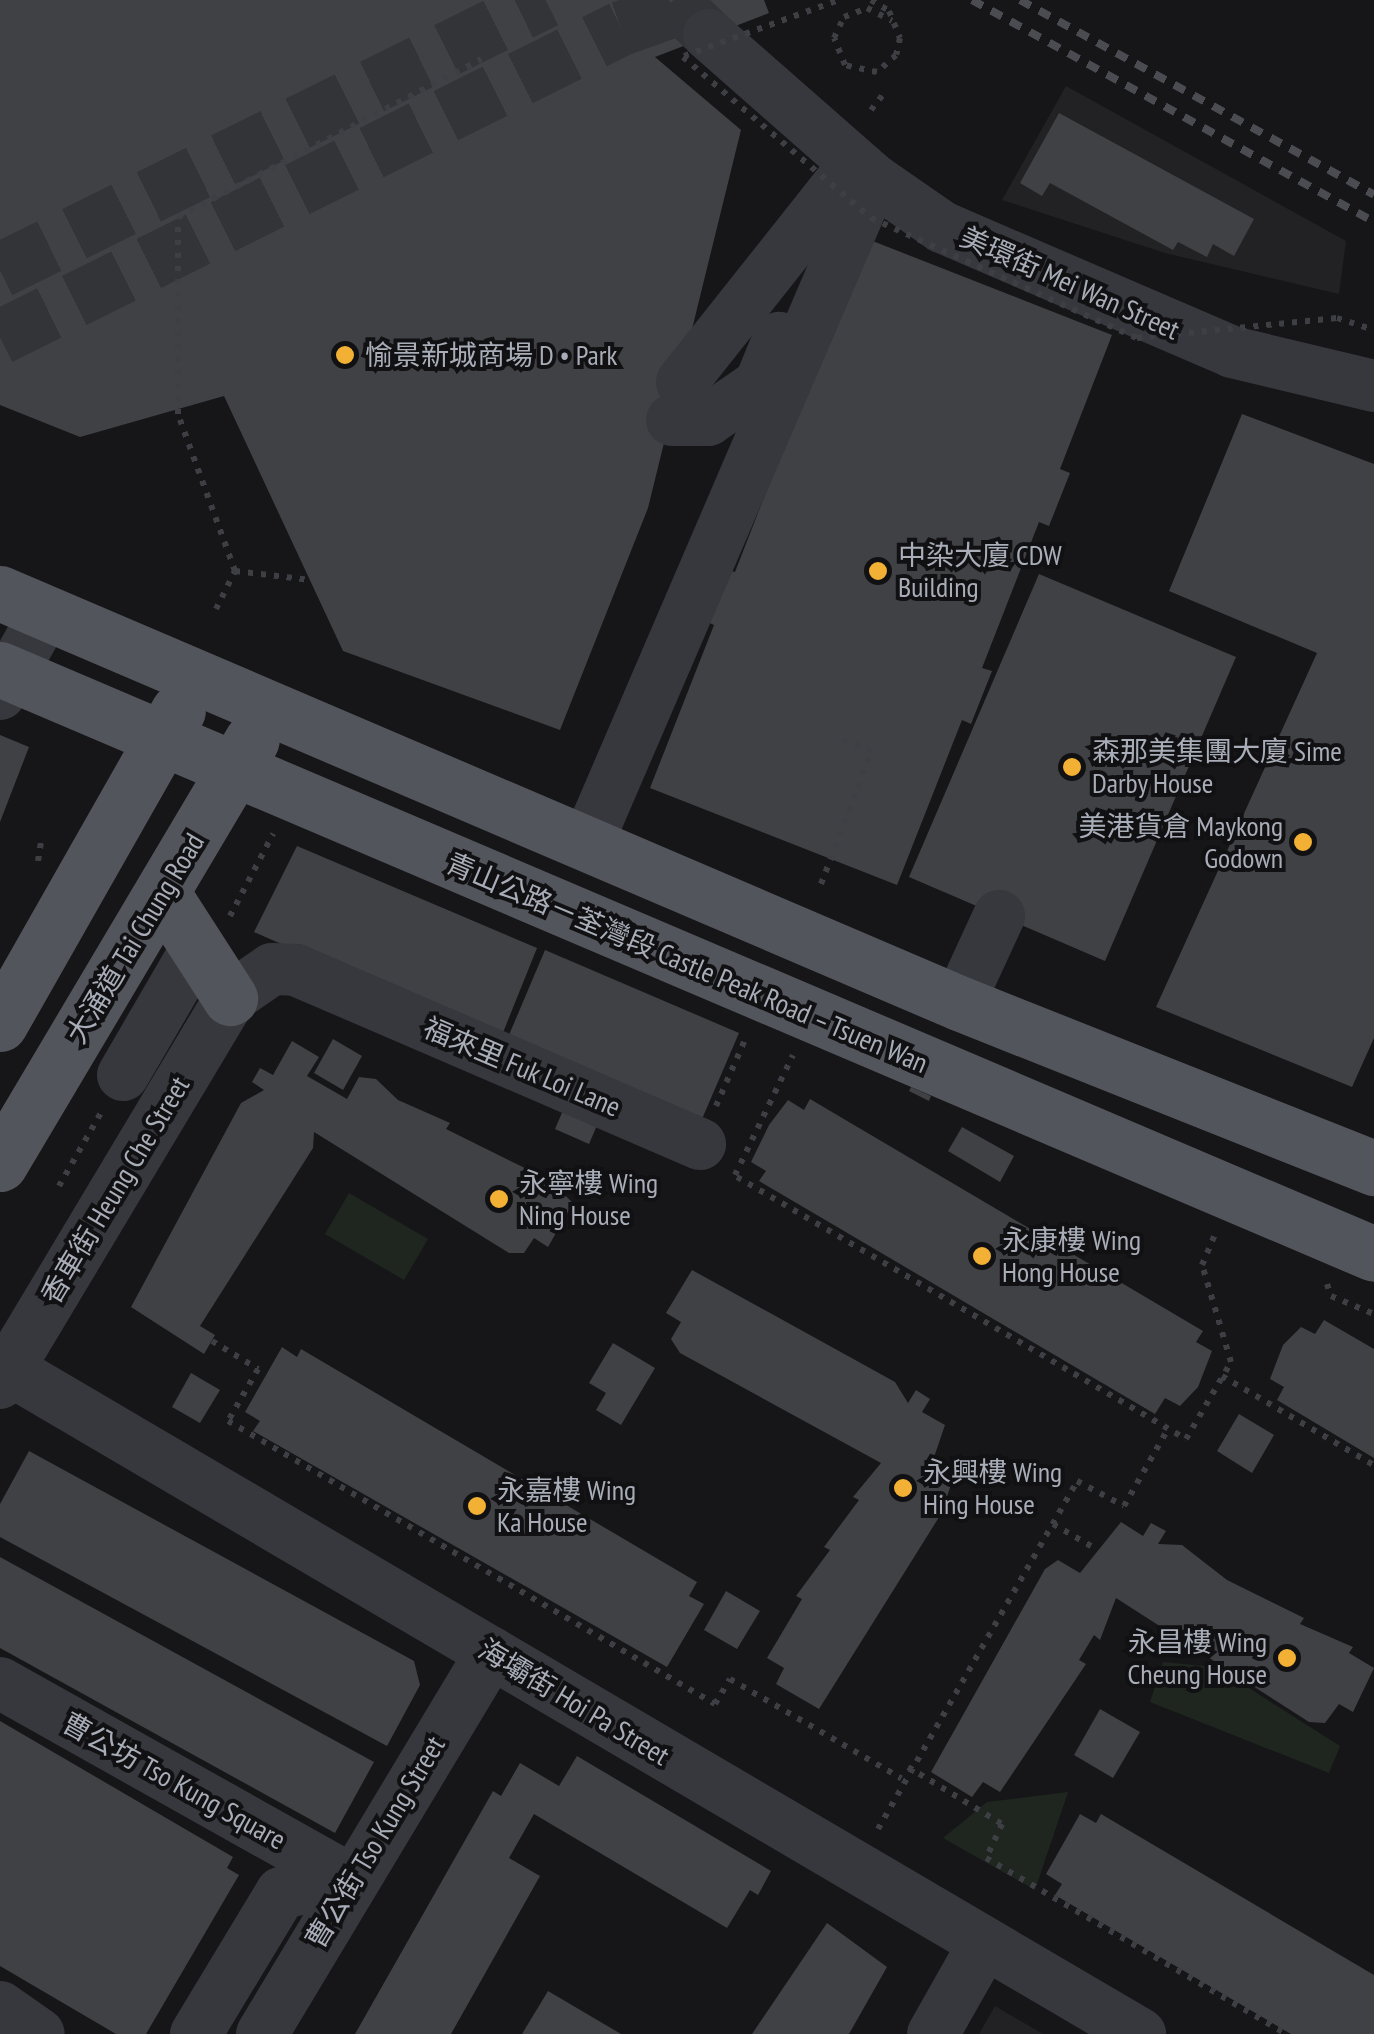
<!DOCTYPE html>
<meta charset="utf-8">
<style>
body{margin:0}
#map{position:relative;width:1374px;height:2034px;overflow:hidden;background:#161618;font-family:"PT Sans Narrow","Noto Sans TC",sans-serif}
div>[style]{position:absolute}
.built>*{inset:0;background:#222225}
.green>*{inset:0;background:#1e261f}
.pier>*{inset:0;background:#161618}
.building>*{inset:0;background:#404145}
.minor-tunnel>*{height:52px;margin-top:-26px;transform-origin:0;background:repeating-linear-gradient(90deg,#333438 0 52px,transparent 0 78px)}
.highway-tunnel>*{height:55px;margin-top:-27.5px;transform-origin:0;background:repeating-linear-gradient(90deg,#333438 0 55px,transparent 0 83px)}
.path>*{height:6px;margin-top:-3px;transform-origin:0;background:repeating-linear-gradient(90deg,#3d3f44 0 5px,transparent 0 13px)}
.minor>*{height:52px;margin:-26px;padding:0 26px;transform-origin:26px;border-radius:26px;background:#37383d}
.major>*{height:55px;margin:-27.5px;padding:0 27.5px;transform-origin:27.5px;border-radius:27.5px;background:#53555c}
.rail>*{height:8px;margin-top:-4px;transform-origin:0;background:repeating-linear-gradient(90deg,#4a4c52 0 12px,transparent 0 22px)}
.path-bridge>*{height:6px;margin-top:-3px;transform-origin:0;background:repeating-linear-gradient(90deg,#3d3f44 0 5px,transparent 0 13px)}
.dots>*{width:28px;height:28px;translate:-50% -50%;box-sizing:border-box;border:5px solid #111113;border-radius:50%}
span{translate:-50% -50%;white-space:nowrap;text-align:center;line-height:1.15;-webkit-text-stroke:8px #111113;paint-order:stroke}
.street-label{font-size:28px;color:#a8adb8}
.poi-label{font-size:28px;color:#a8adb8}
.left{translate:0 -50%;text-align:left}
.right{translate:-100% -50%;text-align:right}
</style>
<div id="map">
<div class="built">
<i style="clip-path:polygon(1066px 86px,1346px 241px,1339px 294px,1165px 253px,1002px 200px)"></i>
<i style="clip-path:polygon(995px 2006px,1043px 2034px,979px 2034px)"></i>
</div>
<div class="green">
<i style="clip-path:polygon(349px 1193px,428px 1239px,404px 1280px,325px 1234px)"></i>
<i style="clip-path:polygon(1163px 1662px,1216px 1667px,1340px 1746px,1329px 1773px,1150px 1702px)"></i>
<i style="clip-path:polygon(1068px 1792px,1035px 1890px,943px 1838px,987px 1802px)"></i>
</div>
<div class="pier">
<i style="clip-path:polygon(20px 887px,155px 968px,0 1250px,0 920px)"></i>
</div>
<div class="building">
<i style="clip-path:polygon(0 0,764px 0,769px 13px,655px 57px,741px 130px,648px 508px,560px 730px,343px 651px,224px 396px,80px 437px,0 405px)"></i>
<i style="clip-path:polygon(1059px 113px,1254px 219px,1234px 256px,1213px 244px,1207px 257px,1178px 242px,1173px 250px,1050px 183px,1042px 196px,1020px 183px)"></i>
<i style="clip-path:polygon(865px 238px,1112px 335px,1060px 469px,1070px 473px,1049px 526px,1039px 522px,982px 668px,992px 671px,971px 724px,962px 720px,897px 885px,650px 788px,714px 625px,705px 621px,725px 569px,735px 572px)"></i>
<i style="clip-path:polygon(1242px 414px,1374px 464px,1374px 1038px,1352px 1087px,1156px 1007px,1317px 653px,1169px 591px)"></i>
<i style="clip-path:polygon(1039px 574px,1236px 657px,1105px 961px,909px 877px)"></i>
<i style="clip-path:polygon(0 735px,29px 747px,0 822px)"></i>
<i style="clip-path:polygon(297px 846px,537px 948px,500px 1040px,254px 932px)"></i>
<i style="clip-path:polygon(545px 950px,739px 1033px,699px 1126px,506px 1042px)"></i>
<i style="clip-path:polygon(333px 1039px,362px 1056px,343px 1090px,314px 1073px)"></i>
<i style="clip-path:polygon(292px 1041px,319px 1057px,307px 1076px,347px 1099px,359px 1077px,376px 1079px,398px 1100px,450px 1123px,446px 1129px,549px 1180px,573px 1203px,548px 1247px,534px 1238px,524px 1253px,509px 1253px,314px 1132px,313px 1148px,200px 1326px,215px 1335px,204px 1354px,131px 1307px,241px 1103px,264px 1090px,252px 1082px,260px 1068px,273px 1075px)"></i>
<i style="clip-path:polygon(911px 1087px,931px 1096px,929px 1101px,909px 1091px)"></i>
<i style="clip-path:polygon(810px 1099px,1203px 1331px,1196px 1342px,1212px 1351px,1198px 1387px,1180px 1406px,1165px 1398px,1155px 1414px,759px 1181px,766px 1171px,751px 1162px,769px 1125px,788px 1100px,804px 1110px)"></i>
<i style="clip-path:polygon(564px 1108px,598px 1123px,589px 1144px,555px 1129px)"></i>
<i style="clip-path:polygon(962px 1127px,1014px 1156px,1000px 1182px,948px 1151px)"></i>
<i style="clip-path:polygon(692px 1270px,895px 1382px,908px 1403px,916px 1390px,930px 1399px,922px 1412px,945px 1425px,931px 1466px,953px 1479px,941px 1514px,819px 1709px,776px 1684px,784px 1668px,767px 1658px,802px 1599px,796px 1596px,830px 1550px,824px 1547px,859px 1500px,853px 1497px,881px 1463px,680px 1353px,671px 1339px,681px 1322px,666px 1313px)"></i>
<i style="clip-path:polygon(1324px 1320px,1374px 1349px,1374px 1458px,1277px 1400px,1284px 1387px,1270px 1379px,1283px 1345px,1301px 1327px,1315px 1334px)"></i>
<i style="clip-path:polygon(613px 1343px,655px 1368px,621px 1425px,596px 1410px,606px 1393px,589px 1383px)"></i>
<i style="clip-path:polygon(282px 1347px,297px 1357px,301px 1349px,697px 1582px,689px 1596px,704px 1604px,667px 1667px,253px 1431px,260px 1421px,245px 1412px)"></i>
<i style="clip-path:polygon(191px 1373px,220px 1390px,200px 1423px,172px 1407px)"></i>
<i style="clip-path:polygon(1239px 1414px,1274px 1435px,1252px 1473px,1217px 1451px)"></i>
<i style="clip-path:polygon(29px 1451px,414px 1661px,420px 1685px,387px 1746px,0 1537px,0 1504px)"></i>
<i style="clip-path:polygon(1121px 1522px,1143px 1536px,1151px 1523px,1166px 1531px,1158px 1544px,1182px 1545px,1227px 1580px,1304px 1618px,1300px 1624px,1353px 1647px,1349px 1653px,1374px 1668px,1353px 1712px,1339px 1704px,1325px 1723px,1309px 1722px,1116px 1598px,1100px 1640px,1094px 1635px,1079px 1660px,1086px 1664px,1000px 1792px,983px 1782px,972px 1797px,931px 1772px,1045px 1569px,1058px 1560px,1080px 1573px)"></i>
<i style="clip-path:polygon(0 1557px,374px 1762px,335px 1833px,0 1648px)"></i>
<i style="clip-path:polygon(726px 1591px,760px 1611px,737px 1649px,704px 1630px)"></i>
<i style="clip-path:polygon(1100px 1709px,1140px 1732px,1113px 1778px,1074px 1755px)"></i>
<i style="clip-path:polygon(0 1721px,233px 1857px,227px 1868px,239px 1875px,146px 2034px,116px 2034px,0 1966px)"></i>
<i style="clip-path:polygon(577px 1756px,771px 1871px,758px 1895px,750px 1890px,727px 1928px,534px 1814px,509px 1858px,540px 1876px,451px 2034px,355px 2034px,493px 1791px,501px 1796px,520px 1763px,559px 1786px)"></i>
<i style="clip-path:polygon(1080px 1814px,1096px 1823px,1101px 1814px,1374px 1975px,1374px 2034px,1291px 2034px,1055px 1895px,1062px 1884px,1046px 1874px)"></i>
<i style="clip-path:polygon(827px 1923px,887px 1967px,849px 2034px,752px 2034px)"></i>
<i style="clip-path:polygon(548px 1991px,621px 2034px,522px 2034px)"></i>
</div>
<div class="minor-tunnel">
<i style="left:673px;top:0;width:50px;rotate:44.2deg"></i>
</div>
<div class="highway-tunnel">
<i style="left:0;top:270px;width:609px;rotate:-26.31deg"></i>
<i style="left:0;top:337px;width:694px;rotate:-26.45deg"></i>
<i style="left:621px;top:28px;width:83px;rotate:-19.7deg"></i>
</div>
<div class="path">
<i style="left:871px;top:110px;width:23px;rotate:-52deg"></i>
<i style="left:235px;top:571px;width:76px;rotate:6.8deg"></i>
<i style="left:216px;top:609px;width:42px;rotate:-63.4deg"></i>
<i style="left:235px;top:571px;width:167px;rotate:-110deg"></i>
<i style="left:178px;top:414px;width:197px;rotate:-90deg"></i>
<i style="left:178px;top:217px;width:342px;rotate:-27.5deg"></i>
<i style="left:38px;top:861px;width:19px;rotate:-81deg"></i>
<i style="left:821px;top:884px;width:143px;rotate:-69.2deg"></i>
<i style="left:872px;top:750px;width:39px;rotate:-162deg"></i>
<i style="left:230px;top:916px;width:93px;rotate:-62.3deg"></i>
<i style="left:716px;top:1106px;width:77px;rotate:-66.4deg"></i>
<i style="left:735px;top:1175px;width:133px;rotate:-64.2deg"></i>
<i style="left:737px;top:1177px;width:520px;rotate:30.26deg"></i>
<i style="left:1186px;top:1439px;width:89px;rotate:-59.7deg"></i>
<i style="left:1231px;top:1362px;width:101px;rotate:-106.6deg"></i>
<i style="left:1202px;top:1265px;width:33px;rotate:-67deg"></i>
<i style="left:59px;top:1186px;width:86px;rotate:-60.2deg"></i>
<i style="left:1327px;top:1284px;width:13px;rotate:72deg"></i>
<i style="left:1331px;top:1296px;width:47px;rotate:22.7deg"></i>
<i style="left:212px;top:1341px;width:54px;rotate:31.3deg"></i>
<i style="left:258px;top:1369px;width:60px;rotate:120deg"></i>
<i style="left:228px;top:1421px;width:563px;rotate:30.16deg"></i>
<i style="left:715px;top:1704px;width:29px;rotate:-59deg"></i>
<i style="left:730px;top:1679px;width:198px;rotate:30.1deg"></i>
<i style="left:1222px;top:1376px;width:176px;rotate:30.4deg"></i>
<i style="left:1053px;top:1524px;width:44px;rotate:30.1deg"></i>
<i style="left:908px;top:1767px;width:110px;rotate:31.2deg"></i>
<i style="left:1002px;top:1824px;width:38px;rotate:115deg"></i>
<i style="left:986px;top:1858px;width:348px;rotate:30.4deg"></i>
<i style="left:878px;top:1829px;width:401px;rotate:-60.2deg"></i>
<i style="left:1077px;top:1481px;width:53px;rotate:28deg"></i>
<i style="left:1124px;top:1506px;width:89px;rotate:-60.3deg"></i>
</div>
<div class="minor">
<i style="left:709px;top:35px;width:218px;rotate:41.3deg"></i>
<i style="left:873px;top:179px;width:84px;rotate:34.8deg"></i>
<i style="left:942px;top:227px;width:316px;rotate:23.3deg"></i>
<i style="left:1232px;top:352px;width:146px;rotate:13.5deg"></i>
<i style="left:682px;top:382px;width:278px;rotate:-51.6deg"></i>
<i style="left:672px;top:420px;width:36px"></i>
<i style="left:708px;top:420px;width:63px;rotate:-34.7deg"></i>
<i style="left:760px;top:384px;width:50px;rotate:-67.6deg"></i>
<i style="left:0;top:694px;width:94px;rotate:-60.7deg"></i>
<i style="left:587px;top:844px;width:724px;rotate:-66.73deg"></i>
<i style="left:959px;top:1003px;width:96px;rotate:-65.3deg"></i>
<i style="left:123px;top:1075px;width:147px;rotate:-59.8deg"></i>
<i style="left:8px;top:1369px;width:1313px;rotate:30.43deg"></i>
<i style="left:0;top:1383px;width:448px;rotate:-59.1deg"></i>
<i style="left:230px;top:998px;width:51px;rotate:-34.6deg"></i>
<i style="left:272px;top:969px;width:24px;rotate:2deg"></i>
<i style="left:296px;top:970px;width:440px;rotate:23.3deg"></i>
<i style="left:0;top:1683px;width:400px;rotate:29.3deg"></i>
<i style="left:0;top:2007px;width:47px;rotate:34.7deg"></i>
<i style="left:196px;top:2034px;width:165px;rotate:-58.9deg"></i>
<i style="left:281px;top:1893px;width:69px;rotate:-11.6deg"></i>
<i style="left:262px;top:2034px;width:445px;rotate:-59deg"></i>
<i style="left:933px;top:2034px;width:103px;rotate:-60.5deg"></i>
</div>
<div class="major">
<i style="left:0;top:593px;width:1043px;rotate:23.15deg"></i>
<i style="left:959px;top:1003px;width:447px;rotate:21.7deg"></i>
<i style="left:0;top:669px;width:1493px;rotate:23.06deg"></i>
<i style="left:163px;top:894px;width:124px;rotate:57.2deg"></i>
<i style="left:0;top:1024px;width:360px;rotate:-60.4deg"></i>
<i style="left:0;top:1164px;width:493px;rotate:-59.3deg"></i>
</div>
<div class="rail">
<i style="left:972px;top:0;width:459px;rotate:28.9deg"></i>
<i style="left:1020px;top:0;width:404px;rotate:28.8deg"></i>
</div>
<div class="path-bridge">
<i style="left:871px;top:0;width:21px;rotate:31deg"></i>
<i style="left:889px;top:11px;width:29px;rotate:68deg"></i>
<i style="left:900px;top:38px;width:17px;rotate:103deg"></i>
<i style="left:896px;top:55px;width:25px;rotate:138deg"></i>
<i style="left:877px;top:72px;width:33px;rotate:-168deg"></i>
<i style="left:845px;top:65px;width:29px;rotate:-112deg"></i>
<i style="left:834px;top:38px;width:23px;rotate:-65deg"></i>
<i style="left:844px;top:17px;width:25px;rotate:-21deg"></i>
<i style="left:867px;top:8px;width:28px;rotate:27deg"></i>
<i style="left:684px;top:56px;width:165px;rotate:-19.9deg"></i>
<i style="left:683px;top:57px;width:248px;rotate:40.6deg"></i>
<i style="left:871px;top:218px;width:292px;rotate:24.3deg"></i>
<i style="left:1137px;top:338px;width:201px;rotate:-5.7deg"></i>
<i style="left:1337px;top:318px;width:39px;rotate:18deg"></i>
</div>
<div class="dots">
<i style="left:345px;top:355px;background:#f2b134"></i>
<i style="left:878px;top:571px;background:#f2b134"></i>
<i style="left:1072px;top:767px;background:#f2b134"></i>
<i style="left:1303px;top:842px;background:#f2b134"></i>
<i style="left:499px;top:1199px;background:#f2b134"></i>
<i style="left:982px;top:1256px;background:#f2b134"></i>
<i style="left:903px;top:1488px;background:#f2b134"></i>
<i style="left:477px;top:1506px;background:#f2b134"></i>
<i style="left:1287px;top:1658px;background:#f2b134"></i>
</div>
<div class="street-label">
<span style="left:1070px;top:283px;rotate:24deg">美環街 Mei Wan Street</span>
<span style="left:135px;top:938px;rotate:-59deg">大涌道 Tai Chung Road</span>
<span style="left:687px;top:963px;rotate:23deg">青山公路－荃灣段 Castle Peak Road – Tsuen Wan</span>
<span style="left:522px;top:1067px;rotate:23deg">福來里 Fuk Loi Lane</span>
<span style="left:115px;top:1190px;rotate:-59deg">香車街 Heung Che Street</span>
<span style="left:574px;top:1702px;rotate:31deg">海壩街 Hoi Pa Street</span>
<span style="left:174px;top:1781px;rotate:29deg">曹公坊 Tso Kung Square</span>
<span style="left:375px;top:1842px;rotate:-59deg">曹公街 Tso Kung Street</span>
</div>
<div class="poi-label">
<span class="left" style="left:365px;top:355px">愉景新城商場 D • Park</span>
<span class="left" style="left:898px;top:571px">中染大廈 CDW<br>Building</span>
<span class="left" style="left:1092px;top:767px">森那美集團大廈 Sime<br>Darby House</span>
<span class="right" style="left:1283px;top:842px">美港貨倉 Maykong<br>Godown</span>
<span class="left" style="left:519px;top:1199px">永寧樓 Wing<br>Ning House</span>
<span class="left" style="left:1002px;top:1256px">永康樓 Wing<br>Hong House</span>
<span class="left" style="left:923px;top:1488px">永興樓 Wing<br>Hing House</span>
<span class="left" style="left:497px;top:1506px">永嘉樓 Wing<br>Ka House</span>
<span class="right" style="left:1267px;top:1658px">永昌樓 Wing<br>Cheung House</span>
</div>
</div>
